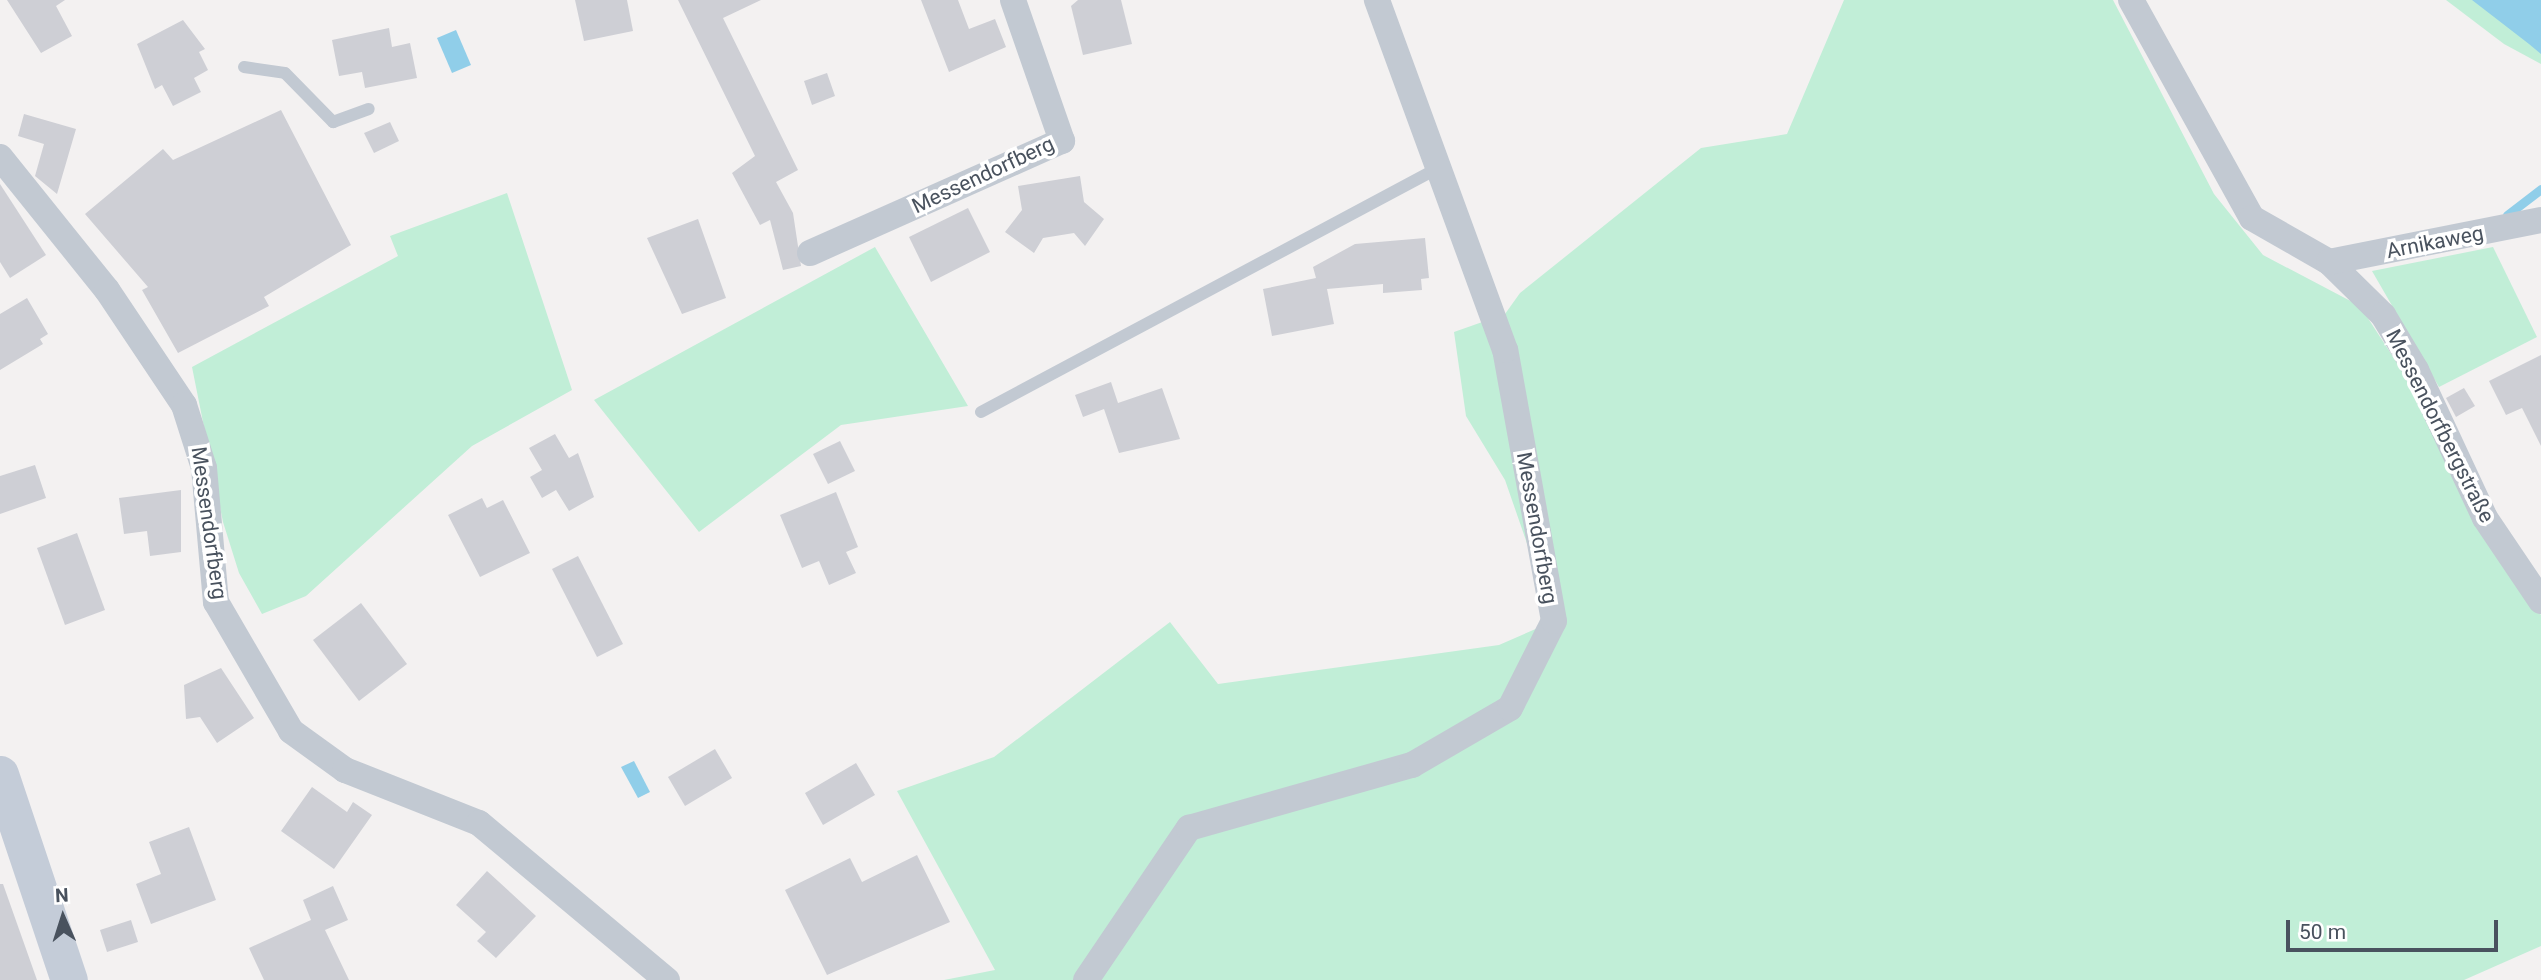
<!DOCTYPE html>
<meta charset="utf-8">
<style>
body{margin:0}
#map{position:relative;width:2541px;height:980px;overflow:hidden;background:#f3f1f1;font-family:Roboto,sans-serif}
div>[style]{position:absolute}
.green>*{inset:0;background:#c1eed7}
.water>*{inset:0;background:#90cee9}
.stream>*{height:9px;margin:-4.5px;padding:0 4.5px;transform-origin:4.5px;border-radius:4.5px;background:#90cee9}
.building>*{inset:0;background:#cecfd5}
.lane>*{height:12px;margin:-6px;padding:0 6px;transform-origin:6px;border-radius:6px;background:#c2c9d2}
.street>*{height:26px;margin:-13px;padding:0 13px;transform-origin:13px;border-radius:13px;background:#c2c9d2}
.secondary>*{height:37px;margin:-18.5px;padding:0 18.5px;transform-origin:18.5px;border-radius:18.5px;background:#c4ccd8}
span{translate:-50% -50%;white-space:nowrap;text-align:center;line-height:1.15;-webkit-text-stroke:7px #fff;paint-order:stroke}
.street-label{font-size:21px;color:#49525e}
.north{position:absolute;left:28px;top:882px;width:70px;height:70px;-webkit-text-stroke:5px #fff;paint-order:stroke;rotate:357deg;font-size:19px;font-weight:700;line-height:28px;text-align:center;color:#49525e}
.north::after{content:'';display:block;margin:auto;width:24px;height:32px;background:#49525e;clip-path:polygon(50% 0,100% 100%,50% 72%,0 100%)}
.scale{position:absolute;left:2286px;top:920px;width:212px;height:32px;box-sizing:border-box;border:4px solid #49525e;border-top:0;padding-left:9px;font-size:21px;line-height:24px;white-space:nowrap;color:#49525e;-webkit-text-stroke:5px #fff;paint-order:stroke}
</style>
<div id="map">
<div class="green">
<i style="clip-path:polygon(1844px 0,2113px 0,2214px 194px,2263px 255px,2360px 306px,2425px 406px,2477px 519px,2541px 615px,2541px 946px,2464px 980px,944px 980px,995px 970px,897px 791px,994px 757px,1170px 622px,1218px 684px,1499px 645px,1554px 621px,1505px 480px,1466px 416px,1454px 332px,1505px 314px,1520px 293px,1701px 148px,1787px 134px)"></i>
<i style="clip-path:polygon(2446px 0,2541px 0,2541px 64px,2504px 44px)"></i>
<i style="clip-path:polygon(507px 193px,572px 390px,472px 446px,306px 596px,262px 614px,239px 573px,223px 522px,192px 367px,398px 256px,390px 236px)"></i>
<i style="clip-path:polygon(875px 247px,968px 406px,841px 425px,699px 532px,594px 400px)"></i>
<i style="clip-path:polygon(2493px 247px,2537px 337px,2439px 387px,2372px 271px)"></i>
</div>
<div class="water">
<i style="clip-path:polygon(2472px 0,2541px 0,2541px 54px,2529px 44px)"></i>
<i style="clip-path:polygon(456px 30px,471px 65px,452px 73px,437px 38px)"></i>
<i style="clip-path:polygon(634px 761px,650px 792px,638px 798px,621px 767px)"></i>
</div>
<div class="stream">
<i style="left:2507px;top:215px;width:43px;rotate:-37.4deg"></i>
</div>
<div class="building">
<i style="clip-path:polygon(7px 0,65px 0,56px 6px,72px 36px,41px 53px)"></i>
<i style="clip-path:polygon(575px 0,627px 0,633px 31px,584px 41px)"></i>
<i style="clip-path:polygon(678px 0,761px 0,723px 18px,798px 170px,776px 182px,793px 213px,801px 266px,783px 270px,770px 220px,760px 225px,732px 173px,755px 156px)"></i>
<i style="clip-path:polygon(921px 0,958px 0,969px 29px,995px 19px,1006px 47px,949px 72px)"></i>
<i style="clip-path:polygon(1078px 0,1121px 0,1132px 44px,1083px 55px,1071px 6px)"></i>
<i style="clip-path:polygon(183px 20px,205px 49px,199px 52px,208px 70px,194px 78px,201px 92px,173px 106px,162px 85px,155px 89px,137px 44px)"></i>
<i style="clip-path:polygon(389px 28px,392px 47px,410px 43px,417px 78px,365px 88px,362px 72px,339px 76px,332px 40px)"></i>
<i style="clip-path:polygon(827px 73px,835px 96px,812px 105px,804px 81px)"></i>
<i style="clip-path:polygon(281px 110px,351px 245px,264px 297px,269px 306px,178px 353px,142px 290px,148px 287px,85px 214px,163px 149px,173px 160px)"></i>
<i style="clip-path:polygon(24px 114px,76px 129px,57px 194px,35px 176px,44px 144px,18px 136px)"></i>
<i style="clip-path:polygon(390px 122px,399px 141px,374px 153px,364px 133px)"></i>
<i style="clip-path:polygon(1080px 176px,1084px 202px,1104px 219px,1085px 246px,1074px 233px,1043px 238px,1034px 253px,1005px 232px,1022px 210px,1018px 186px)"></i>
<i style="clip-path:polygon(0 184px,46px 255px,10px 278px,0 262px)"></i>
<i style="clip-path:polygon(968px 208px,990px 252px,931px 282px,909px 237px)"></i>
<i style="clip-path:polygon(698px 219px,726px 298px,682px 314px,647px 238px)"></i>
<i style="clip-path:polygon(1425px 238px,1429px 278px,1421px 279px,1422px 290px,1383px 293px,1383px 284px,1327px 289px,1334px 324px,1272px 336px,1263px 289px,1316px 278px,1313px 267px,1355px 244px)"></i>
<i style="clip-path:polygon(27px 298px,48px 334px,40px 339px,43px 344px,0 370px,0 314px)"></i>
<i style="clip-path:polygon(2541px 355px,2541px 446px,2522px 408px,2506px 415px,2489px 381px)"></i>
<i style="clip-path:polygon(1111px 382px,1118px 403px,1162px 388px,1180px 439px,1119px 453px,1104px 409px,1083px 417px,1075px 395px)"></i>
<i style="clip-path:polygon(2464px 388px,2475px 406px,2456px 417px,2446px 398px)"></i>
<i style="clip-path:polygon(555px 434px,569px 458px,578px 453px,594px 497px,569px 511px,556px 490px,542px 498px,530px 477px,542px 470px,529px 448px)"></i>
<i style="clip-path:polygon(840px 441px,855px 471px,828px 484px,813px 454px)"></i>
<i style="clip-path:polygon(35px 465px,46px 498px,0 514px,0 476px)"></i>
<i style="clip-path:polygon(181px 490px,181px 552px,150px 556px,147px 531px,124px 534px,119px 498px)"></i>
<i style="clip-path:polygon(836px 492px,858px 547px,846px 552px,856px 573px,829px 585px,819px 561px,802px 568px,780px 515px)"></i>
<i style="clip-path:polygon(482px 498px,487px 508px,503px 500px,530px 553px,480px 577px,448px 515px)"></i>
<i style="clip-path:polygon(77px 533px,105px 610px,65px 625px,37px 548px)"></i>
<i style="clip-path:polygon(578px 556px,623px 644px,597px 657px,552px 569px)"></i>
<i style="clip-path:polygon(361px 603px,407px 664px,359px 701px,313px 640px)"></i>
<i style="clip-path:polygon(221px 668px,254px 718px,217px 743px,200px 717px,186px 719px,184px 685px)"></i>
<i style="clip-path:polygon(715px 749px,732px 778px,685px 806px,668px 777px)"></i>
<i style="clip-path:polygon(856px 763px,875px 795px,823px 825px,805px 793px)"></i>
<i style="clip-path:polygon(312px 787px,347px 812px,353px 802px,372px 815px,334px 869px,281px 831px)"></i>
<i style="clip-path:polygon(189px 827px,216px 900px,151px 924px,136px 884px,161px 874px,149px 842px)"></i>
<i style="clip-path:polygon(917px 855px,950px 922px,827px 975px,785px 890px,850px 858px,862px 882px)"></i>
<i style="clip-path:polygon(487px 871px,536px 916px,496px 958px,477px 941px,486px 932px,456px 905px)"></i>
<i style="clip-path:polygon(0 884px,3px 884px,37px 980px,0 980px)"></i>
<i style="clip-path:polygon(333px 886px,348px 920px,325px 930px,349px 980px,264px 980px,249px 948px,311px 920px,303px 900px)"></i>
<i style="clip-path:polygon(131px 920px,138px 942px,107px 952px,100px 930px)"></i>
</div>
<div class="lane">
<i style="left:244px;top:67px;width:41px;rotate:8.3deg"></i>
<i style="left:285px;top:73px;width:69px;rotate:45.6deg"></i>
<i style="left:333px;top:122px;width:38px;rotate:-20deg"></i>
<i style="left:981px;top:412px;width:520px;rotate:-28.09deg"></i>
</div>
<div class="street">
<i style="left:2131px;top:0;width:249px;rotate:61deg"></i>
<i style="left:2252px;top:218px;width:89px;rotate:29.7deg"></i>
<i style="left:2329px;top:262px;width:76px;rotate:44.5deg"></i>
<i style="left:2383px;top:315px;width:64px;rotate:59deg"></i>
<i style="left:2416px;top:370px;width:163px;rotate:65deg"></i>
<i style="left:2485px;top:518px;width:100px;rotate:56deg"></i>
<i style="left:0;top:157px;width:171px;rotate:51.2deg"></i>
<i style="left:107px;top:290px;width:138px;rotate:56.2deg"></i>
<i style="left:184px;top:405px;width:66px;rotate:72.4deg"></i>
<i style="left:204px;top:468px;width:135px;rotate:84.9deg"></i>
<i style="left:216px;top:602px;width:149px;rotate:59.8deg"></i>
<i style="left:291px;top:731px;width:67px;rotate:35.8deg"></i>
<i style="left:345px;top:770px;width:144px;rotate:21.6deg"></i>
<i style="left:479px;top:823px;width:245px;rotate:39.9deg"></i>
<i style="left:810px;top:253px;width:276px;rotate:-24deg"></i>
<i style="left:1062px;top:141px;width:149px;rotate:-109.2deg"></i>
<i style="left:2329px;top:262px;width:216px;rotate:-11.2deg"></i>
<i style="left:1086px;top:980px;width:184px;rotate:-55.9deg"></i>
<i style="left:1189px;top:828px;width:232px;rotate:-15.8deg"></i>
<i style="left:1412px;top:765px;width:113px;rotate:-30.2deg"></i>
<i style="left:1510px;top:708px;width:97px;rotate:-63.2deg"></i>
<i style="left:1554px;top:621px;width:275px;rotate:-100.2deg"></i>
<i style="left:1505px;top:350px;width:373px;rotate:-110.1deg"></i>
</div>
<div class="secondary">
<i style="left:0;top:774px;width:217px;rotate:71.5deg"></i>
</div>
<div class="street-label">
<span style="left:983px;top:175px;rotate:-25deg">Messendorfberg</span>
<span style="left:2435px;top:242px;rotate:-11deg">Arnikaweg</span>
<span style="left:2440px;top:426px;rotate:63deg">Messendorfbergstraße</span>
<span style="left:209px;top:523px;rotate:82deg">Messendorfberg</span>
<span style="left:1537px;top:528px;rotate:80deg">Messendorfberg</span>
</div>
<div class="north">N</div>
<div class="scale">50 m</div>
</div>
